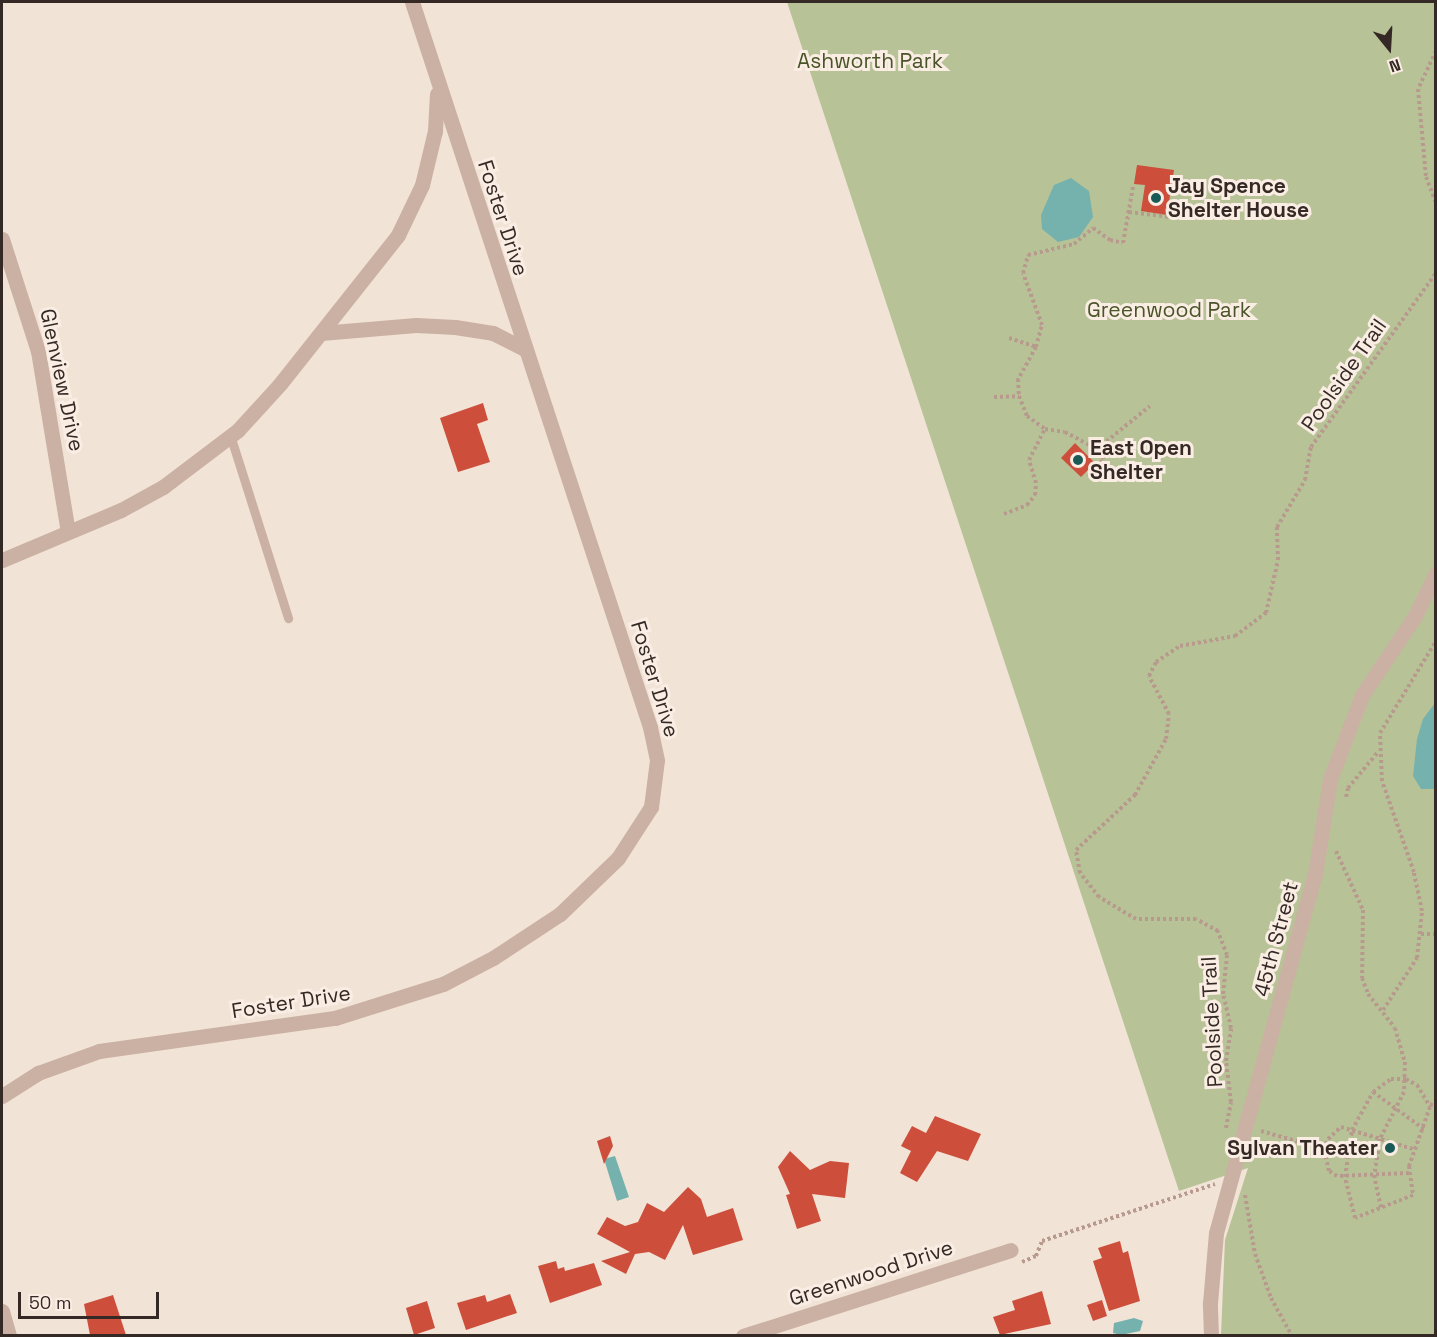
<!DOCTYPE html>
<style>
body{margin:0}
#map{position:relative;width:1437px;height:1337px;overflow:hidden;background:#f2e3d7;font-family:"Space Grotesk",sans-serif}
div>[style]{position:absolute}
.green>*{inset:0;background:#b8c297}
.water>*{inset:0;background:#75b1ad}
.building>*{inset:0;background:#cd4e3b}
.path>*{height:4px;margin-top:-2px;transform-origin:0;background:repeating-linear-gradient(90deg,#b79a8d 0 3px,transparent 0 6px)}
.service>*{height:9px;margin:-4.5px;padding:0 4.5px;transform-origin:4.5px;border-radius:4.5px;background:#cbb1a3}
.minor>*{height:15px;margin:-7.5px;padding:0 7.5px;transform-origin:7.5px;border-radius:7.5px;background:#cbb1a3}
.dots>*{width:16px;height:16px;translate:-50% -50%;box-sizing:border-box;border:3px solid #faede4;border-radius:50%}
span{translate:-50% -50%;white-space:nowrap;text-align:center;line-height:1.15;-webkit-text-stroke:6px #faede4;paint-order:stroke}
.park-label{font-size:21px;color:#495528}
.poi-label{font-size:21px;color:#352925;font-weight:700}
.left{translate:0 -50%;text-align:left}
.right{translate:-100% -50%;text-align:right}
.street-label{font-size:21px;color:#352925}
.frame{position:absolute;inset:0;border:3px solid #352925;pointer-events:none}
.north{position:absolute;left:1359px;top:18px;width:60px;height:60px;-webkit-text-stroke:4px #faede4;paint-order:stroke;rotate:162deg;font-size:16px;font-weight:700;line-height:24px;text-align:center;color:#352925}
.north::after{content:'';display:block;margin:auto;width:21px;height:27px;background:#352925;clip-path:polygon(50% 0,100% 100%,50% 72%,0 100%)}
.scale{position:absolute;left:18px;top:1292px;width:141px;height:27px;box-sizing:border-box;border:3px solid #352925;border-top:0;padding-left:8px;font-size:18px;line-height:21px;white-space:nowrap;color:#352925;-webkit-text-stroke:4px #faede4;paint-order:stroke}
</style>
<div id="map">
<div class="green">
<i style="clip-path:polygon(787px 2px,1435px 2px,1435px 1335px,1221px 1335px,1225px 1240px,1248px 1168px,1179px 1191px)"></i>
</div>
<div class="water">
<i style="clip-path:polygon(1071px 178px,1089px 191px,1093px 217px,1079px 237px,1058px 242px,1042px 229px,1041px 215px,1054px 185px)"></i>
<i style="clip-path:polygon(1435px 703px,1435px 789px,1421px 789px,1413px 776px,1417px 739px,1423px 719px)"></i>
<i style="clip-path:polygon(615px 1156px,629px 1197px,617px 1201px,604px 1159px)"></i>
<i style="clip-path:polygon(1134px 1318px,1143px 1321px,1140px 1331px,1121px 1335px,1113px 1333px,1114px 1323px)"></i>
</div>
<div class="building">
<i style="clip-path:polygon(1137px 165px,1174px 170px,1167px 215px,1141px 211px,1145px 185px,1134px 184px)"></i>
<i style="clip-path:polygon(483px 403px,488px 420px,477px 424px,490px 462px,458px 472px,440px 418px)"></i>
<i style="clip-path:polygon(1075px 443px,1095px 463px,1081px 477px,1061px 458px)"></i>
<i style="clip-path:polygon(935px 1116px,981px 1134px,968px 1161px,937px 1151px,917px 1182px,900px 1173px,911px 1151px,901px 1146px,912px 1126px,926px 1133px)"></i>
<i style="clip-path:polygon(610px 1136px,613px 1146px,604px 1164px,597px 1141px)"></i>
<i style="clip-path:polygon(790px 1151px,810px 1170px,830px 1161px,849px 1163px,845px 1198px,812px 1194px,821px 1221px,797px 1229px,786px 1195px,790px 1194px,778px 1167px)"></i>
<i style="clip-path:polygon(688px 1187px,701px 1199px,707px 1217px,733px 1208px,743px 1240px,693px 1255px,683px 1225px,665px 1260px,649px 1252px,635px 1254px,626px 1274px,601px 1261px,630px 1252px,597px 1234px,607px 1217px,625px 1226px,638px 1222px,647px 1203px,664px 1212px)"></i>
<i style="clip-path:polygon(1120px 1241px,1123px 1253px,1128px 1251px,1140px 1301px,1109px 1311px,1093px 1261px,1102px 1258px,1098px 1248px)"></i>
<i style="clip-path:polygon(556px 1261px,558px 1269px,564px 1267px,565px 1271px,594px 1263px,602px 1285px,550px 1303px,538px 1266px)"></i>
<i style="clip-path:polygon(1042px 1291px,1051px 1324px,1000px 1335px,993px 1317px,1015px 1310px,1012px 1301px)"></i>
<i style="clip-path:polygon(510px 1294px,517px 1313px,466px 1330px,457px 1303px,485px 1295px,487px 1302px)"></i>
<i style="clip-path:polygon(113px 1295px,126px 1335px,90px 1335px,84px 1304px)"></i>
<i style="clip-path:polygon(1102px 1300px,1107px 1316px,1093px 1321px,1087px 1305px)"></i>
<i style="clip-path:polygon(427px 1301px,435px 1328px,414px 1335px,406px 1308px)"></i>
</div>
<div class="path">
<i style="left:1436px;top:51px;width:42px;rotate:115.3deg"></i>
<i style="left:1418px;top:89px;width:88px;rotate:84.8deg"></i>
<i style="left:1426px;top:177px;width:28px;rotate:69deg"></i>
<i style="left:1129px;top:212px;width:42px;rotate:6.8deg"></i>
<i style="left:1009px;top:338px;width:28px;rotate:18deg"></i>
<i style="left:1036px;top:347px;width:37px;rotate:119deg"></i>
<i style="left:1018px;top:379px;width:17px;rotate:87deg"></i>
<i style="left:1036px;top:347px;width:23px;rotate:-75deg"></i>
<i style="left:1042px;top:325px;width:55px;rotate:-110.1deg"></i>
<i style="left:1023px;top:273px;width:19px;rotate:-74deg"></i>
<i style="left:1028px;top:255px;width:47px;rotate:-13.4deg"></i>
<i style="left:1074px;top:244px;width:25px;rotate:-40deg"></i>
<i style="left:1093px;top:228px;width:21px;rotate:35deg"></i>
<i style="left:1110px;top:240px;width:13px;rotate:13deg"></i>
<i style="left:1123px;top:243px;width:57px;rotate:-79.9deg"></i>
<i style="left:994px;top:397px;width:25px;rotate:-2deg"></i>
<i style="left:1019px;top:396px;width:22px;rotate:68deg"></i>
<i style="left:1027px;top:416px;width:22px;rotate:36deg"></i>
<i style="left:1045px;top:429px;width:20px;rotate:9deg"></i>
<i style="left:1065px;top:432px;width:36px;rotate:28deg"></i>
<i style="left:1088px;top:476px;width:23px;rotate:-47deg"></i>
<i style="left:1104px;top:459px;width:12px;rotate:-125deg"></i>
<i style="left:1097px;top:449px;width:68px;rotate:-39.1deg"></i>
<i style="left:1004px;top:514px;width:25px;rotate:-21deg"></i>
<i style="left:1027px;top:505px;width:13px;rotate:-51deg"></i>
<i style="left:1035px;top:495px;width:12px;rotate:-85deg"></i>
<i style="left:1036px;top:483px;width:24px;rotate:-107deg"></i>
<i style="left:1029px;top:460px;width:35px;rotate:-63deg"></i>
<i style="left:1346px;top:797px;width:9px;rotate:-77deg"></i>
<i style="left:1348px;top:788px;width:47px;rotate:-50.2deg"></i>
<i style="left:1336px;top:851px;width:65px;rotate:65.4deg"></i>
<i style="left:1363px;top:910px;width:68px;rotate:90.8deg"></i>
<i style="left:1362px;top:978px;width:17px;rotate:69deg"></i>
<i style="left:1368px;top:994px;width:43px;rotate:51.5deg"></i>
<i style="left:1395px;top:1028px;width:35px;rotate:74deg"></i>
<i style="left:1405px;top:1062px;width:30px;rotate:92deg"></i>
<i style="left:1404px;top:1092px;width:53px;rotate:117.1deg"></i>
<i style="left:1380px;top:1139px;width:36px;rotate:99deg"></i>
<i style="left:1374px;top:1175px;width:34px;rotate:78deg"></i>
<i style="left:1421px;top:934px;width:15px"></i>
<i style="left:1383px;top:1010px;width:62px;rotate:-56.8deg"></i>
<i style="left:1417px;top:958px;width:47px;rotate:-83.9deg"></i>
<i style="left:1422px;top:911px;width:40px;rotate:-102deg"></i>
<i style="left:1414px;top:872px;width:96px;rotate:-109.4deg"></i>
<i style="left:1382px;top:781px;width:48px;rotate:-92.4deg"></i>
<i style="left:1380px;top:733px;width:108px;rotate:-58.7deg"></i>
<i style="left:1391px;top:1079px;width:15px"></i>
<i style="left:1406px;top:1079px;width:13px;rotate:29deg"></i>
<i style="left:1417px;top:1085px;width:26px;rotate:59deg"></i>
<i style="left:1430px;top:1107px;width:63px;rotate:109.6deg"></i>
<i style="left:1409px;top:1166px;width:29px;rotate:82deg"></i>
<i style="left:1413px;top:1195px;width:62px;rotate:158.4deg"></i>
<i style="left:1355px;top:1218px;width:42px;rotate:-103.7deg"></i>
<i style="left:1345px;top:1177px;width:48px;rotate:-81.5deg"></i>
<i style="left:1352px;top:1130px;width:43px;rotate:-61.1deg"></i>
<i style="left:1373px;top:1092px;width:22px;rotate:-36deg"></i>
<i style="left:1373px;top:1092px;width:63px;rotate:36deg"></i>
<i style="left:1430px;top:1105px;width:6px;rotate:-18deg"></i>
<i style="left:1226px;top:1128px;width:26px;rotate:-79deg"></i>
<i style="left:1231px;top:1102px;width:41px;rotate:-97deg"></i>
<i style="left:1226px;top:1061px;width:33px;rotate:-81deg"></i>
<i style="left:1231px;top:1028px;width:35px;rotate:-103deg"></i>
<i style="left:1223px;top:994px;width:39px;rotate:-84deg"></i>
<i style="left:1227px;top:955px;width:26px;rotate:-111deg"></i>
<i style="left:1218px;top:931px;width:25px;rotate:-151deg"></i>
<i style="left:1196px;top:919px;width:60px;rotate:180deg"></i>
<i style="left:1136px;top:919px;width:43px;rotate:-149.3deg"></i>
<i style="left:1099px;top:897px;width:31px;rotate:-128deg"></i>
<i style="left:1080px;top:873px;width:23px;rotate:-100deg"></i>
<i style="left:1076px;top:850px;width:81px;rotate:-43deg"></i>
<i style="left:1135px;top:795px;width:64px;rotate:-61deg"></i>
<i style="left:1166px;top:739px;width:25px;rotate:-83deg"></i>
<i style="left:1169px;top:714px;width:43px;rotate:-117.8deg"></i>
<i style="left:1149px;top:676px;width:16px;rotate:-63deg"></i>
<i style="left:1156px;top:662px;width:29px;rotate:-34deg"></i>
<i style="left:1180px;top:646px;width:56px;rotate:-10.3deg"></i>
<i style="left:1235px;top:636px;width:39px;rotate:-37deg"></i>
<i style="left:1266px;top:613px;width:54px;rotate:-77.2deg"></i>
<i style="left:1278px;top:560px;width:33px;rotate:-92deg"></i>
<i style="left:1277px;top:527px;width:55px;rotate:-59.2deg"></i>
<i style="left:1305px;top:480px;width:34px;rotate:-80deg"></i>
<i style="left:1311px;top:447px;width:214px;rotate:-54.3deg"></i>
<i style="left:1261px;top:1131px;width:66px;rotate:15.9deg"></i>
<i style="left:1409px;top:1173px;width:72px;rotate:177.6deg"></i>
<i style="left:1337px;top:1176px;width:9px;rotate:-148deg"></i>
<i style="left:1329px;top:1171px;width:22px;rotate:-103deg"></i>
<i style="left:1324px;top:1150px;width:12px;rotate:-70deg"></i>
<i style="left:1328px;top:1139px;width:18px;rotate:-43deg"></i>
<i style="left:1341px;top:1127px;width:75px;rotate:17deg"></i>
<i style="left:1245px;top:1195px;width:60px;rotate:80.4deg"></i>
<i style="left:1255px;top:1254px;width:47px;rotate:70deg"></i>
<i style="left:1271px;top:1298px;width:43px;rotate:61.1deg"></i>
<i style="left:1022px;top:1262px;width:15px;rotate:-23deg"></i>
<i style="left:1036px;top:1256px;width:16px;rotate:-68deg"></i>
<i style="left:1042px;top:1241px;width:182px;rotate:-18.2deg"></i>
</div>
<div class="service">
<i style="left:231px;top:438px;width:189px;rotate:72.4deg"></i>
</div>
<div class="minor">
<i style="left:2px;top:239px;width:118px;rotate:72.2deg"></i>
<i style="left:38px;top:351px;width:183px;rotate:80.6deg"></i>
<i style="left:321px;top:333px;width:95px;rotate:-4.8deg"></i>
<i style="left:416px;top:325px;width:39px;rotate:3deg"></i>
<i style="left:455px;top:327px;width:38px;rotate:9deg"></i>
<i style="left:493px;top:333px;width:34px;rotate:27deg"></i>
<i style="left:2px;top:560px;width:129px;rotate:-22.8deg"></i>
<i style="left:121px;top:510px;width:48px;rotate:-28.7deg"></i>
<i style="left:163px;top:487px;width:94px;rotate:-37.2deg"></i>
<i style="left:238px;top:430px;width:62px;rotate:-47.6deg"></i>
<i style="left:280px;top:384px;width:190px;rotate:-51.6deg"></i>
<i style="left:398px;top:235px;width:55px;rotate:-64.4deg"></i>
<i style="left:422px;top:185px;width:56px;rotate:-76.5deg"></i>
<i style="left:435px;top:131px;width:37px;rotate:-87deg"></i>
<i style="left:2px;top:1096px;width:43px;rotate:-32.6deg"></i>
<i style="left:38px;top:1073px;width:65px;rotate:-19.8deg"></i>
<i style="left:99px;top:1051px;width:238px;rotate:-8deg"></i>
<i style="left:335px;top:1018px;width:113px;rotate:-17.5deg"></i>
<i style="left:443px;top:984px;width:56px;rotate:-27.5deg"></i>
<i style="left:493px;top:958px;width:80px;rotate:-33.3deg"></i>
<i style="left:560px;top:914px;width:81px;rotate:-44deg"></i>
<i style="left:618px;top:858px;width:61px;rotate:-57.1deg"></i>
<i style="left:651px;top:807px;width:47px;rotate:-82.7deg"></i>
<i style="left:657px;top:760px;width:34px;rotate:-102deg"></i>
<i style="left:650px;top:727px;width:763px;rotate:-108.17deg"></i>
<i style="left:2px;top:1311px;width:26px;rotate:74deg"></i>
<i style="left:743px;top:1336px;width:281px;rotate:-17.8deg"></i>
<i style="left:1211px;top:1336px;width:33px;rotate:-92deg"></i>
<i style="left:1210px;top:1303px;width:70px;rotate:-85.1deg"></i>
<i style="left:1216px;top:1233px;width:372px;rotate:-74.6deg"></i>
<i style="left:1315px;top:874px;width:96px;rotate:-81deg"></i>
<i style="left:1330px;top:779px;width:90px;rotate:-69.1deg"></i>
<i style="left:1362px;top:695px;width:95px;rotate:-56.1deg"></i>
<i style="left:1415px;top:616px;width:48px;rotate:-64deg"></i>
</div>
<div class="dots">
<i style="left:1156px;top:198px;background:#195956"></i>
<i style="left:1078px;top:460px;background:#195956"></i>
<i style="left:1390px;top:1148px;background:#195956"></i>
</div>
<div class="park-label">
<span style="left:870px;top:61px">Ashworth Park</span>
<span style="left:1169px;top:310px">Greenwood Park</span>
</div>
<div class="poi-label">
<span class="left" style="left:1168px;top:198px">Jay Spence<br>Shelter House</span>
<span class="left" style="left:1090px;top:460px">East Open<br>Shelter</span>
<span class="right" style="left:1378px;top:1148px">Sylvan Theater</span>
</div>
<div class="street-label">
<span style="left:503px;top:218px;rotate:72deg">Foster Drive</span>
<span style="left:1344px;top:375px;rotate:-55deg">Poolside Trail</span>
<span style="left:62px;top:380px;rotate:78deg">Glenview Drive</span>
<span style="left:655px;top:679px;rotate:73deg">Foster Drive</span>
<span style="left:1276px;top:939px;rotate:-75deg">45th Street</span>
<span style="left:291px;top:1002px;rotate:-9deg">Foster Drive</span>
<span style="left:1212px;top:1022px;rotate:-93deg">Poolside Trail</span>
<span style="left:871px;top:1273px;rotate:-18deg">Greenwood Drive</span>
</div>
<div class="frame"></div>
<div class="north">N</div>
<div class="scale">50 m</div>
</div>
